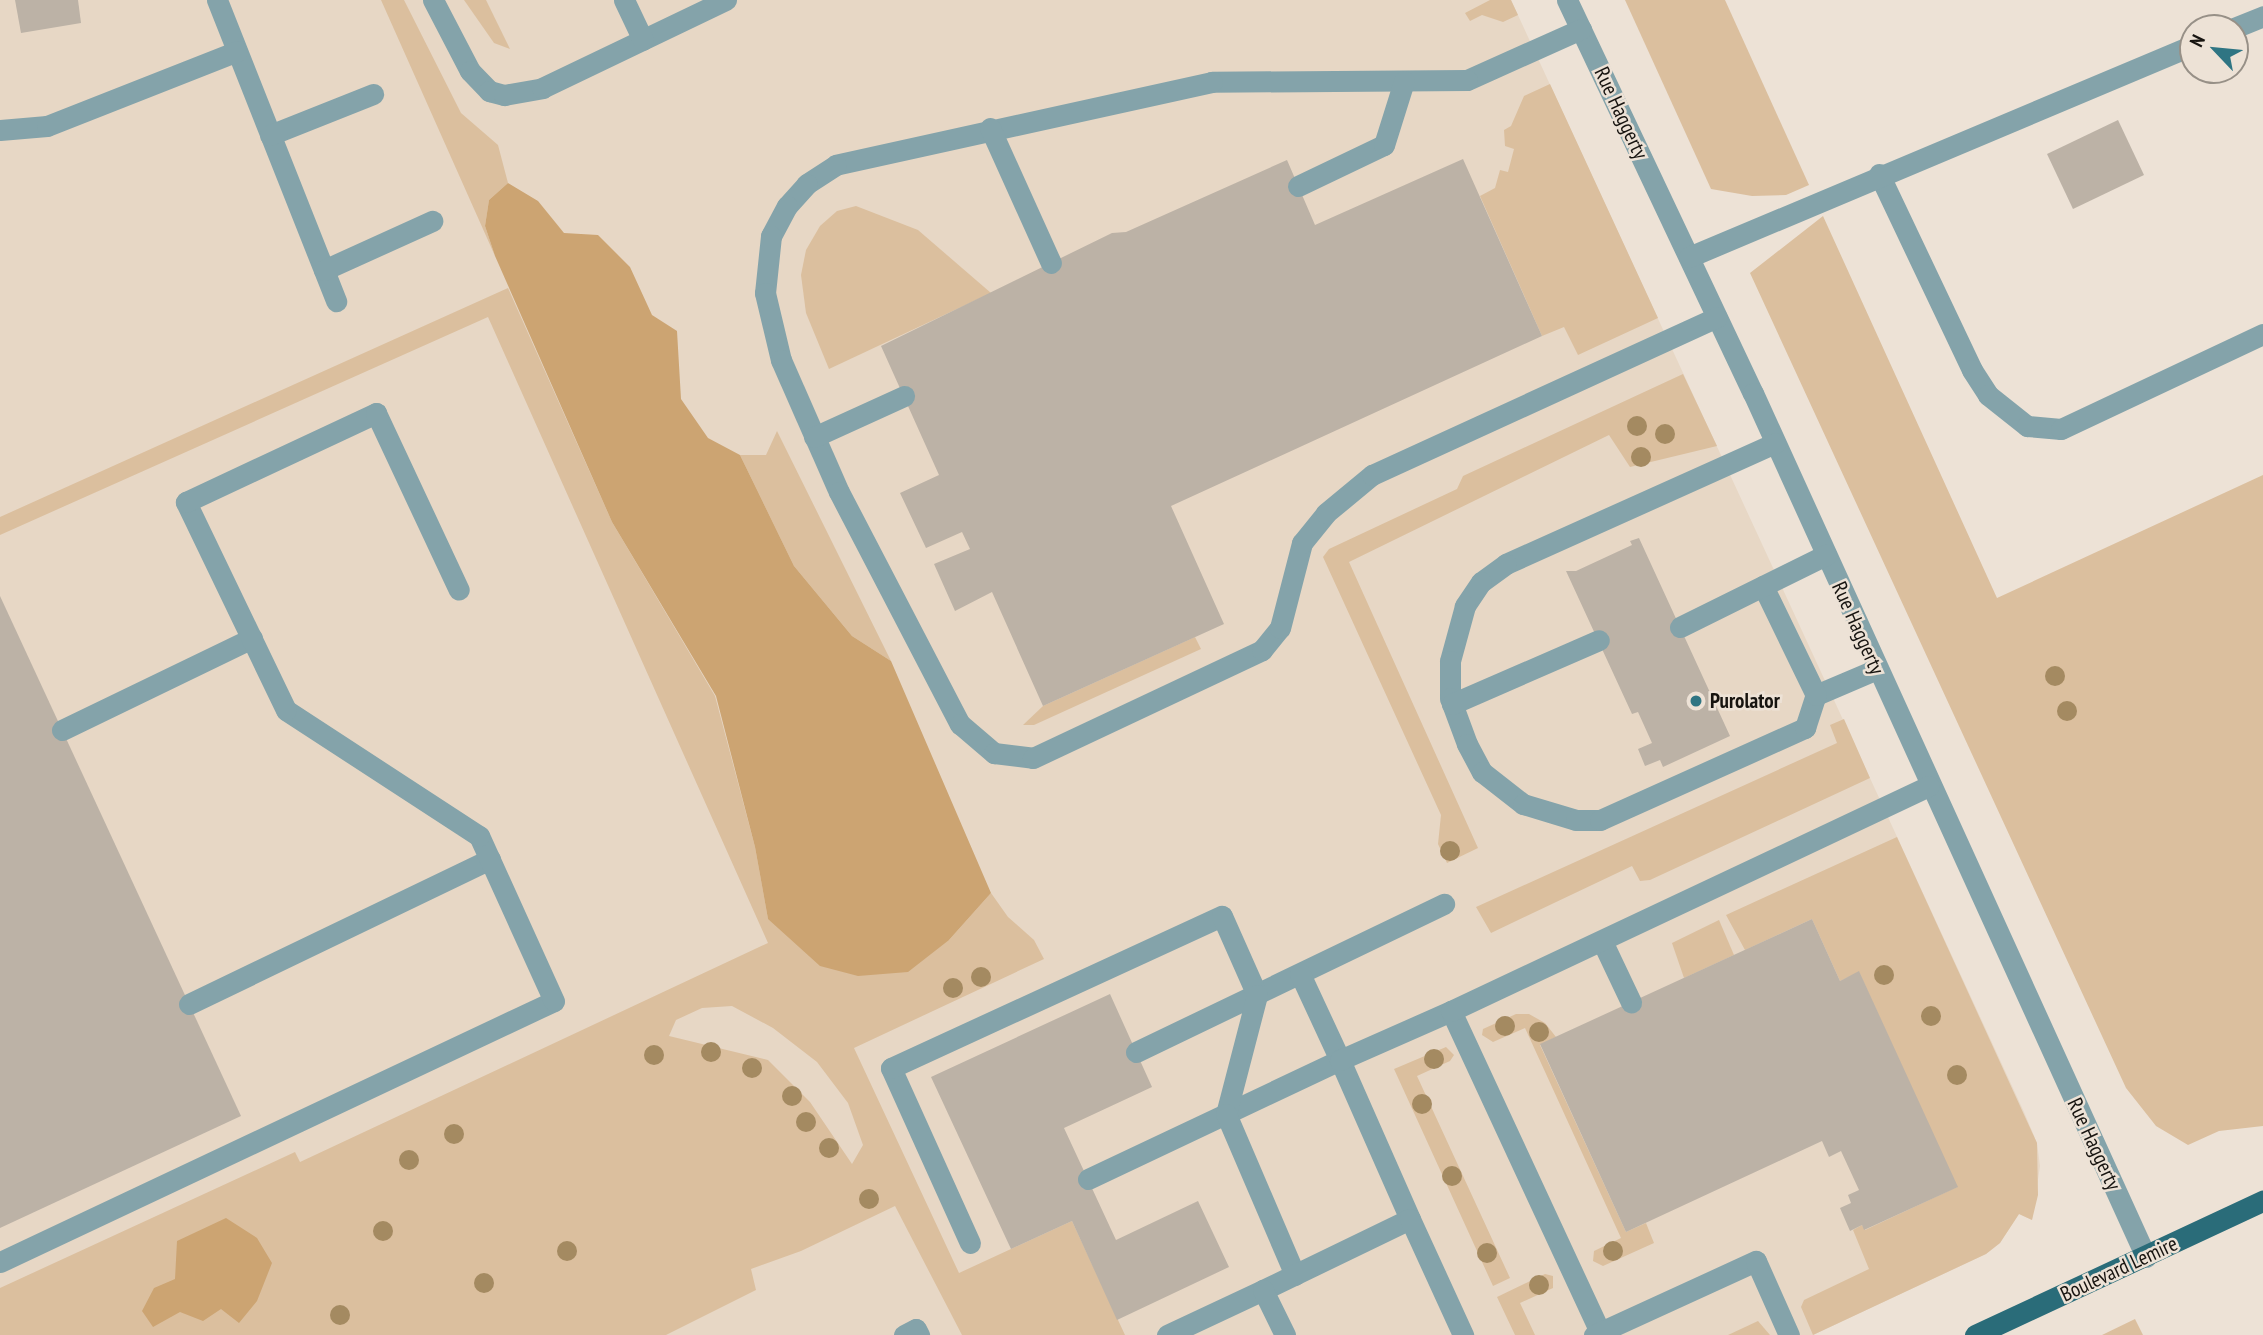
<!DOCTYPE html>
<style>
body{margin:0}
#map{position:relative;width:2263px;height:1335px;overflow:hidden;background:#ede2d6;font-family:"PT Sans Narrow",sans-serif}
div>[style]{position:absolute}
.built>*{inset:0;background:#e7d7c5}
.green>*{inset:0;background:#dbbf9e}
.forest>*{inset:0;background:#cca472}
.building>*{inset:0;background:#bcb2a6}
.minor>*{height:21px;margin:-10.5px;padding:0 10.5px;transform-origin:10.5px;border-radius:10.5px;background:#84a3aa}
.major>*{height:21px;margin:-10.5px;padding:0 10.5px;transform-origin:10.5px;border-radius:10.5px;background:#2a6c79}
.trees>*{width:20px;height:20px;margin:-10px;border-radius:50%;background:#a48a61}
.dots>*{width:19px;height:19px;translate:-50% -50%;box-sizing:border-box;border:4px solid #ede2d6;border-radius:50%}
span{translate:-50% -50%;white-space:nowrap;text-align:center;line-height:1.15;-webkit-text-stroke:5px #ede2d6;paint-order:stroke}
.street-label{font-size:21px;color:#171410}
.poi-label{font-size:21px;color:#171410;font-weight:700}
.left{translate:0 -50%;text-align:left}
.north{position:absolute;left:2179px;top:14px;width:70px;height:70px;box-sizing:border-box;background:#ede2d6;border:2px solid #979087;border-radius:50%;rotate:296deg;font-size:19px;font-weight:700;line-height:28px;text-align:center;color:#171410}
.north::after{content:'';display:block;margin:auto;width:24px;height:32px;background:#2f7583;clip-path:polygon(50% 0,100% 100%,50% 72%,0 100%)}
</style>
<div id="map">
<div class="built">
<i style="clip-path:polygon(0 0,1511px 0,2024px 1112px,2037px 1143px,2040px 1166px,2032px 1220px,2019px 1214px,2000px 1243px,1986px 1254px,1813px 1335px,0 1335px)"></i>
</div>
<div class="green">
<i style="clip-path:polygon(381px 0,404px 0,461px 113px,498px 145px,508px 183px,489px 200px,485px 226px,495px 256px)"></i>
<i style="clip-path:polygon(464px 0,486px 0,510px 49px,494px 43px)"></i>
<i style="clip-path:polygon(1490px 0,1511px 0,1518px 15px,1503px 22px,1482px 15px,1470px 21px,1465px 13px)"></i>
<i style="clip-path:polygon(1625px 0,1725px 0,1809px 185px,1786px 195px,1752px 196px,1711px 189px)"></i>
<i style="clip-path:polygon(1550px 84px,1658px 318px,1578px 355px,1564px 327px,1542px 336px,1480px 196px,1495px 188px,1500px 170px,1508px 172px,1514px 149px,1505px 146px,1504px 130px,1511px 126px,1524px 96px)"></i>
<i style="clip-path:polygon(856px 206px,918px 230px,991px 293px,829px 369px,806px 313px,801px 275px,806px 250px,820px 226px,837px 211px)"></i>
<i style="clip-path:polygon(1823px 216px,1997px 598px,2263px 475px,2263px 1126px,2219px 1131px,2188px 1145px,2156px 1126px,2126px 1088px,1750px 273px)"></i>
<i style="clip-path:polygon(evenodd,508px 288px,612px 522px,715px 696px,755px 847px,768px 919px,949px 940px,991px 893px,1008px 917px,1034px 940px,1044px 959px,854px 1048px,959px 1273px,1072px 1221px,1125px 1335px,962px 1335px,895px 1206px,801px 1251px,751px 1269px,756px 1290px,666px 1335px,0 1335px,0 1288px,295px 1152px,300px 1162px,768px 943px,488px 317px,0 535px,0 517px,508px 288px,732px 1006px,773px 1028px,817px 1062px,848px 1103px,863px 1145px,852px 1164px,810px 1102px,768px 1060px,669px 1036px,676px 1020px,702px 1008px,732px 1006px)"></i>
<i style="clip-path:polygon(1683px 374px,1717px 446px,1630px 467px,1609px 435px,1349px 562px,1478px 848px,1447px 863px,1438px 844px,1441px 815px,1323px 557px,1329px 549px,1457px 489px,1463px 476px)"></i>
<i style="clip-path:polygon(777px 431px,891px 661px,852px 636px,794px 566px,740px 455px,766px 455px)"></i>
<i style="clip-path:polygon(1195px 637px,1201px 649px,1034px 725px,1023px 725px,1043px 706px)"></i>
<i style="clip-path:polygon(1844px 719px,1870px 778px,1650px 880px,1640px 881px,1632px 866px,1491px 933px,1476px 907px,1837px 743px,1830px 725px)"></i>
<i style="clip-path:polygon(1897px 837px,2037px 1143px,2038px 1195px,2032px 1220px,2019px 1214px,2000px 1243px,1986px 1254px,1813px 1335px,1801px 1307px,1804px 1300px,1869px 1269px,1853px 1230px,1862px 1225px,1865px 1230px,1957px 1187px,1859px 972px,1840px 981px,1812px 919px,1745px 950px,1726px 915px)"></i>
<i style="clip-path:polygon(1719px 920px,1734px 955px,1684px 978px,1672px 943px)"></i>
<i style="clip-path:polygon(1516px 1014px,1529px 1014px,1545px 1023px,1556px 1037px,1540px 1045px,1626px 1232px,1646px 1223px,1654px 1243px,1603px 1266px,1593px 1261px,1594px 1251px,1621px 1238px,1525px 1028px,1493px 1042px,1482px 1035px,1483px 1029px)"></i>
<i style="clip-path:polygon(1446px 1047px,1454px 1055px,1450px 1061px,1417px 1076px,1510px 1278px,1493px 1286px,1394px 1069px)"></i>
<i style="clip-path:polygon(1545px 1274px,1553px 1276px,1553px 1288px,1520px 1303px,1535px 1335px,1515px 1335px,1497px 1297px)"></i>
<i style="clip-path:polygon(2135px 1319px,2143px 1335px,2101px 1335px,2102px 1335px)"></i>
<i style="clip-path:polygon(1758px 1321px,1770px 1335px,1728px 1335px)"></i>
</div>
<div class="forest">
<i style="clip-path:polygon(508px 183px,538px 201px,564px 233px,598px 235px,630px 267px,652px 315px,677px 331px,681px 399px,708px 438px,740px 455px,794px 566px,852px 636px,891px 661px,991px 893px,949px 940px,908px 972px,858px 976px,820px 966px,768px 919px,755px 847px,716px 696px,612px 522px,495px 256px,485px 226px,489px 200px)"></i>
<i style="clip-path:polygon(226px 1218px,257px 1238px,272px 1263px,257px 1301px,239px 1323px,221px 1309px,203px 1321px,180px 1312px,153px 1327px,142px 1311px,154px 1288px,175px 1279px,177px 1241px)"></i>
</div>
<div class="building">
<i style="clip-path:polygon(15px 0,78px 0,81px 23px,21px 33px)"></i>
<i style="clip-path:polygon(2118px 120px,2144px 175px,2073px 209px,2047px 154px)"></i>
<i style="clip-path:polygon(1463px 159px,1542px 336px,1171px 506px,1224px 624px,1043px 706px,992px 592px,955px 611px,934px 564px,970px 549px,962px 532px,926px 548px,900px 493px,939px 475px,881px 346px,1112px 233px,1126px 232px,1287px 160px,1315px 225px)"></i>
<i style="clip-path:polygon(1639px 538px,1730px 736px,1663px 767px,1660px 760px,1645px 766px,1638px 749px,1652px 743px,1638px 712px,1632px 714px,1566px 571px,1576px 571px,1632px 545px,1630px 541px)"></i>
<i style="clip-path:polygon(0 596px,241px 1116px,0 1228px)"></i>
<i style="clip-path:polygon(1812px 919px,1840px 981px,1859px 971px,1958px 1187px,1864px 1230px,1862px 1225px,1850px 1231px,1840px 1208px,1851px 1203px,1848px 1195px,1859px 1190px,1841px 1151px,1829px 1157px,1822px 1141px,1626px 1232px,1540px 1044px)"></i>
<i style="clip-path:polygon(1110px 994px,1152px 1087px,1064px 1128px,1116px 1240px,1198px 1201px,1229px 1267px,1117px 1320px,1072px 1221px,1011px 1249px,931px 1077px)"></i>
</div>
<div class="minor">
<i style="left:217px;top:0;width:324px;rotate:68.4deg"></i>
<i style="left:433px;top:0;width:80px;rotate:62.5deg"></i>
<i style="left:470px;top:71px;width:28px;rotate:46deg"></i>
<i style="left:489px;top:91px;width:16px;rotate:15deg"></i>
<i style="left:504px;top:95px;width:39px;rotate:-10deg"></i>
<i style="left:542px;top:88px;width:204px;rotate:-25.6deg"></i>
<i style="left:624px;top:0;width:44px;rotate:64.6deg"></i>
<i style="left:1567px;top:0;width:435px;rotate:64.7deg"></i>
<i style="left:1753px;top:393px;width:949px;rotate:65.54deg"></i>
<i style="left:2234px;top:28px;width:31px;rotate:-22deg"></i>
<i style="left:1581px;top:29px;width:125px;rotate:155.9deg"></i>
<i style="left:1467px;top:80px;width:255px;rotate:179.6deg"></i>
<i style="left:1212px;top:82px;width:385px;rotate:167.6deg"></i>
<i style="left:836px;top:165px;width:35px;rotate:147deg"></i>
<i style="left:807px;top:184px;width:30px;rotate:132deg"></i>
<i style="left:787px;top:206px;width:34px;rotate:118deg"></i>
<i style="left:771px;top:236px;width:57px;rotate:96deg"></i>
<i style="left:765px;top:293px;width:69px;rotate:76.6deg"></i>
<i style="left:781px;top:360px;width:144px;rotate:66.3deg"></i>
<i style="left:839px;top:492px;width:262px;rotate:62.5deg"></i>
<i style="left:960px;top:724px;width:45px;rotate:40.5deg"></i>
<i style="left:994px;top:753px;width:39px;rotate:7deg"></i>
<i style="left:1033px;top:758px;width:253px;rotate:-25.2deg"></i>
<i style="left:1262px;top:650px;width:28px;rotate:-51deg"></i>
<i style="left:1280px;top:628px;width:88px;rotate:-75.5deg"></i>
<i style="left:1302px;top:543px;width:38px;rotate:-51deg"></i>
<i style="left:1326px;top:513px;width:60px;rotate:-39.6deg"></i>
<i style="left:1372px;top:475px;width:379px;rotate:-24.6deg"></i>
<i style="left:990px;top:128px;width:148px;rotate:65.7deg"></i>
<i style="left:0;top:130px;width:47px;rotate:-4.9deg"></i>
<i style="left:47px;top:126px;width:204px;rotate:-21.5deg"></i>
<i style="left:270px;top:135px;width:111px;rotate:-21.7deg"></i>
<i style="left:1879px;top:174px;width:217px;rotate:64.6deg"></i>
<i style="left:1972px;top:370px;width:30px;rotate:57deg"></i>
<i style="left:1988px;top:395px;width:50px;rotate:38.5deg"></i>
<i style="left:2027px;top:426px;width:34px;rotate:5deg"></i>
<i style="left:2061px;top:429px;width:223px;rotate:-25.2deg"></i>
<i style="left:1298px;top:186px;width:95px;rotate:-25.5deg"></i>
<i style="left:1384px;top:145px;width:67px;rotate:-72.6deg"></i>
<i style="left:1689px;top:257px;width:547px;rotate:-22.81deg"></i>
<i style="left:324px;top:270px;width:119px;rotate:-24.4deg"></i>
<i style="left:814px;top:437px;width:99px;rotate:-24.5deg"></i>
<i style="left:1775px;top:443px;width:295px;rotate:155.8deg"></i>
<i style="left:1506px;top:564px;width:31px;rotate:144deg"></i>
<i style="left:1481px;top:582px;width:29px;rotate:124deg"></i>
<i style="left:1465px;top:606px;width:57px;rotate:105.3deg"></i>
<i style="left:1450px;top:661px;width:37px;rotate:90deg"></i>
<i style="left:1450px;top:698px;width:49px;rotate:69.7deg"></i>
<i style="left:1467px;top:744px;width:32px;rotate:62deg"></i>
<i style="left:1482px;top:772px;width:52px;rotate:38deg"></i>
<i style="left:1523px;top:804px;width:55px;rotate:16.8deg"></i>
<i style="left:1576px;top:820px;width:24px"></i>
<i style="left:1600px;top:820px;width:225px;rotate:-24.2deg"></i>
<i style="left:1805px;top:728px;width:35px;rotate:-72deg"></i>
<i style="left:1816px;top:695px;width:66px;rotate:-23.1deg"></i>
<i style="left:1763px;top:586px;width:121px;rotate:64.1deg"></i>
<i style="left:1680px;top:627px;width:163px;rotate:-26.3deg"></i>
<i style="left:1452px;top:704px;width:160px;rotate:-23.5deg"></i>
<i style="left:62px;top:730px;width:211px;rotate:-25.8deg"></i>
<i style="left:1602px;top:941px;width:68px;rotate:64.6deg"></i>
<i style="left:189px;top:1004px;width:334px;rotate:-25.7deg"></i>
<i style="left:1136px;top:1052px;width:342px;rotate:-25.7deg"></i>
<i style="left:1088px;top:1179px;width:279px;rotate:-25.3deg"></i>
<i style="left:1340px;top:1060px;width:95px;rotate:-114.9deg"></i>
<i style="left:1410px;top:1219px;width:174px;rotate:-113.8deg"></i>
<i style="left:1340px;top:1060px;width:121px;rotate:-23.8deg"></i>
<i style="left:970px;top:1243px;width:192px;rotate:-114.3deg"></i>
<i style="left:891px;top:1068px;width:364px;rotate:-24.7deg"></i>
<i style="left:1222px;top:916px;width:86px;rotate:66.1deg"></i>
<i style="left:1257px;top:995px;width:123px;rotate:104.6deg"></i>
<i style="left:1226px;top:1114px;width:175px;rotate:66.8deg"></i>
<i style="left:0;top:1262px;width:612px;rotate:-25.23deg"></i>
<i style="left:554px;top:1001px;width:181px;rotate:-114.4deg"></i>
<i style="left:479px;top:836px;width:230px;rotate:-146.9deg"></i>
<i style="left:286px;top:710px;width:231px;rotate:-115.7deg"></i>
<i style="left:186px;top:502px;width:210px;rotate:-25.1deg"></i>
<i style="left:376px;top:413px;width:195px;rotate:64.9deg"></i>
<i style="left:1263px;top:1290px;width:163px;rotate:-25.8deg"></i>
<i style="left:1410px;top:1219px;width:128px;rotate:65.4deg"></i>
<i style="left:1600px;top:1332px;width:354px;rotate:-114.9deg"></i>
<i style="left:1451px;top:1011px;width:528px;rotate:-25.21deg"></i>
<i style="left:904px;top:1335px;width:13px;rotate:-27deg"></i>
<i style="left:916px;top:1329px;width:7px;rotate:63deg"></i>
<i style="left:1167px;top:1335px;width:106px;rotate:-25.1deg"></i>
<i style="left:1263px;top:1290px;width:50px;rotate:63.9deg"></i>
<i style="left:1594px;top:1335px;width:178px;rotate:-24.6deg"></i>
<i style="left:1756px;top:1261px;width:81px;rotate:66deg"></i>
</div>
<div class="major">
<i style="left:1975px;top:1335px;width:318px;rotate:-25deg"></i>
</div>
<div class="trees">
<i style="left:1637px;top:426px"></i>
<i style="left:1665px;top:434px"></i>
<i style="left:1641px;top:457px"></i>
<i style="left:2055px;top:676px"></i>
<i style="left:2067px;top:711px"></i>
<i style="left:1450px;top:851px"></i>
<i style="left:1884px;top:975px"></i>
<i style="left:981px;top:977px"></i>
<i style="left:953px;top:988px"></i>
<i style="left:1931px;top:1016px"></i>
<i style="left:1505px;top:1026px"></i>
<i style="left:1539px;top:1032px"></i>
<i style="left:711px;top:1052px"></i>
<i style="left:654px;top:1055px"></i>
<i style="left:1434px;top:1059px"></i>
<i style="left:752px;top:1068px"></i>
<i style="left:1957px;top:1075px"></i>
<i style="left:792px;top:1096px"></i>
<i style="left:1422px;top:1104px"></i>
<i style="left:806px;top:1122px"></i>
<i style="left:454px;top:1134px"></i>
<i style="left:829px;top:1148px"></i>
<i style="left:409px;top:1160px"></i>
<i style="left:1452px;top:1176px"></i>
<i style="left:869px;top:1199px"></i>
<i style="left:383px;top:1231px"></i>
<i style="left:567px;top:1251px"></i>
<i style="left:1613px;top:1251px"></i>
<i style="left:1487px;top:1253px"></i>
<i style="left:484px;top:1283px"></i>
<i style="left:1539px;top:1285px"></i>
<i style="left:340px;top:1315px"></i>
</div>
<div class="dots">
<i style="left:1696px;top:701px;background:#2f7583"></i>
</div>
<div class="street-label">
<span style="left:1621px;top:113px;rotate:65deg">Rue Haggerty</span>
<span style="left:1858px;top:628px;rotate:66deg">Rue Haggerty</span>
<span style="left:2094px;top:1144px;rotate:65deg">Rue Haggerty</span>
<span style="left:2119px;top:1269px;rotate:-25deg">Boulevard Lemire</span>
</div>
<div class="poi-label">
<span class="left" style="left:1710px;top:701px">Purolator</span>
</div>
<div class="north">N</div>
</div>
